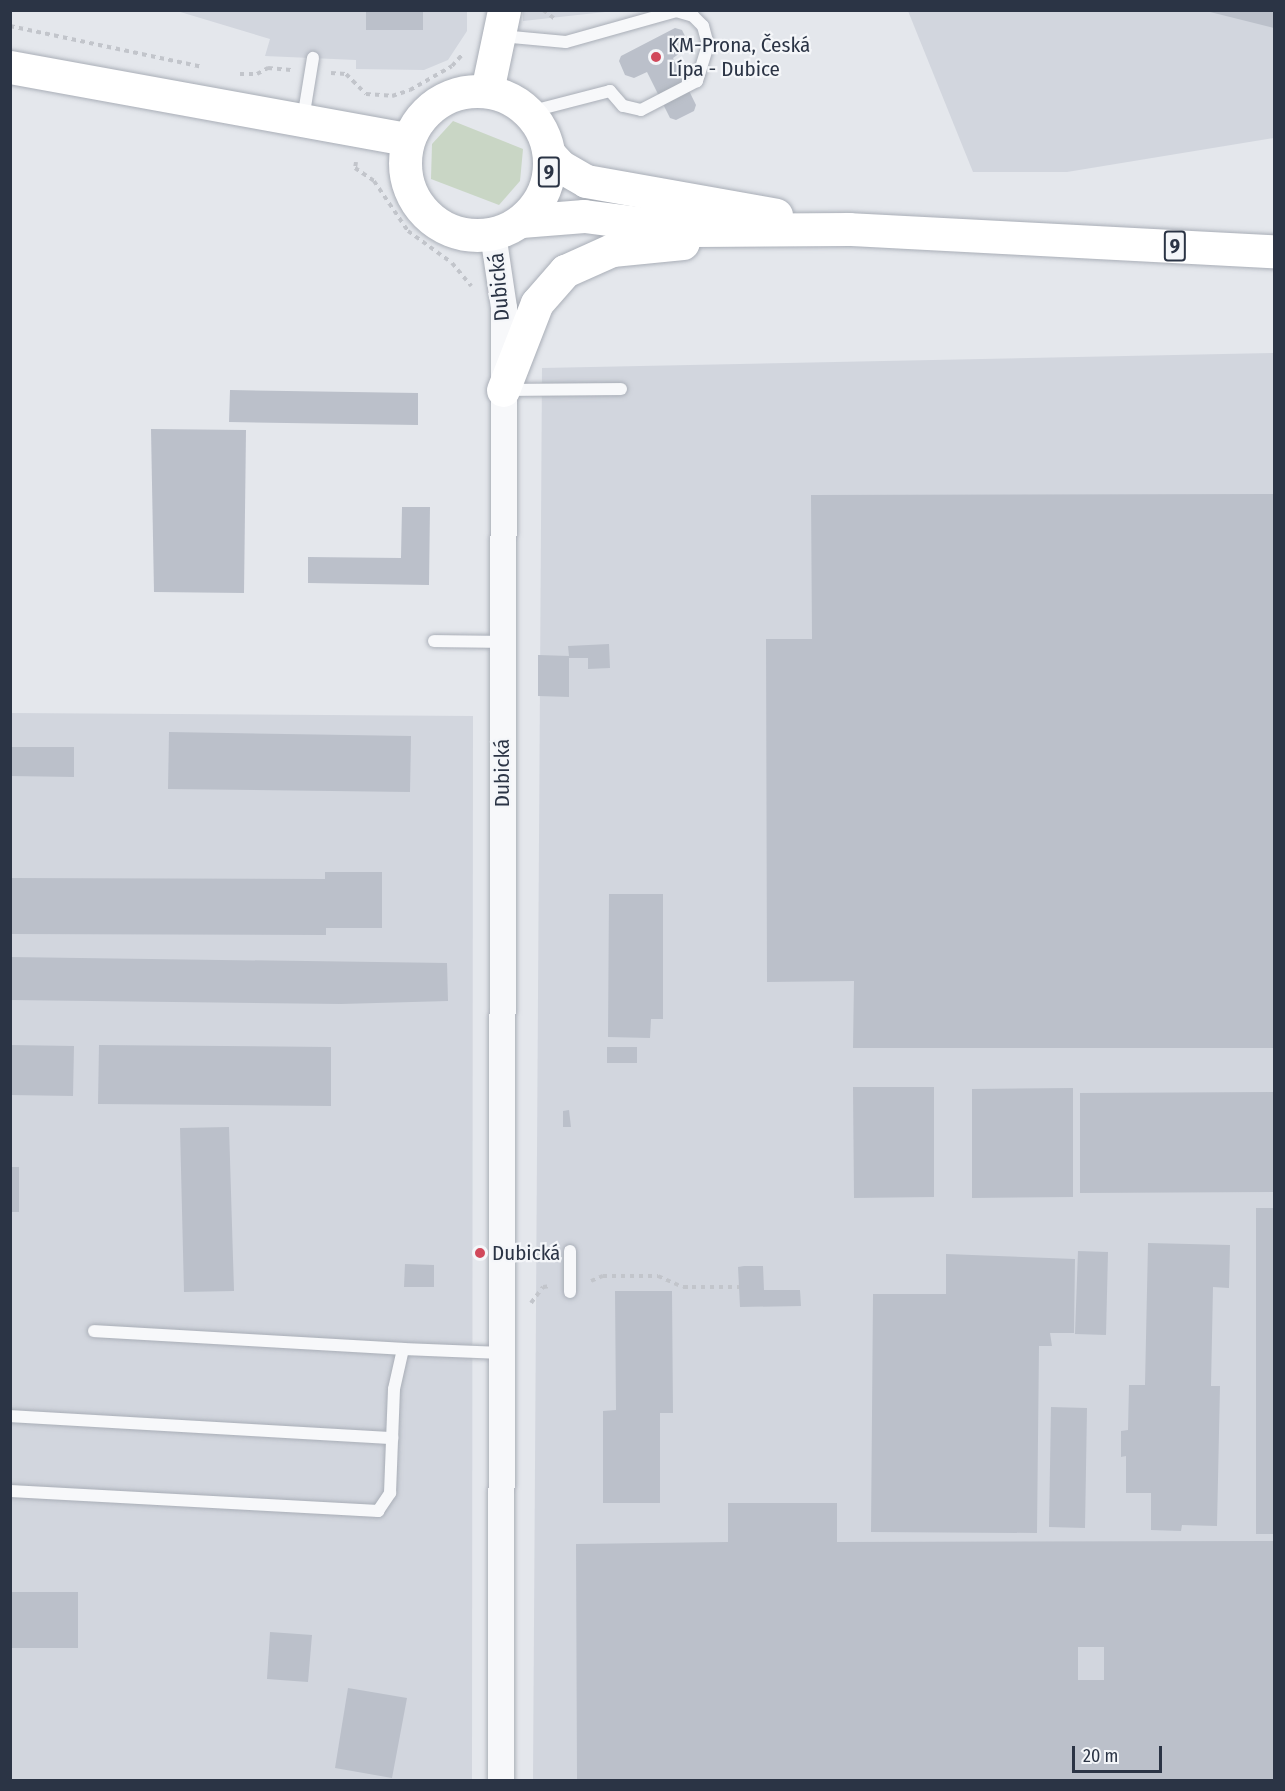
<!DOCTYPE html>
<meta charset="utf-8">
<style>
body{margin:0}
#map{position:relative;width:1285px;height:1791px;overflow:hidden;background:#e4e7ec;font-family:"Fira Sans Condensed",sans-serif}
div>[style]{position:absolute}
.built>*{inset:0;background:#d2d6de}
.green>*{inset:0;background:#c9d6c5}
.building>*{inset:0;background:#bbc0ca}
.path>*{height:4px;margin-top:-2px;transform-origin:0;background:repeating-linear-gradient(90deg,#c2c5cb 0 4.5px,transparent 0 9px)}
.roads{filter:drop-shadow(0 0 2px #a9aeb7) drop-shadow(0 0 2px #a9aeb7)}
.lane>*{height:12px;margin:-6px;padding:0 6px;transform-origin:6px;border-radius:6px;background:#f7f8fa}
.street>*{height:26px;margin:-13px;padding:0 13px;transform-origin:13px;border-radius:13px;background:#f7f8fa}
.secondary>*{height:33px;margin:-16.5px;padding:0 16.5px;transform-origin:16.5px;border-radius:16.5px;background:#fff}
.primary>*{height:33px;margin:-16.5px;padding:0 16.5px;transform-origin:16.5px;border-radius:16.5px;background:#fff}
.primary>.ring{margin:-16.5px;padding:0;box-sizing:content-box;background:none;border:33px solid #fff;border-radius:50%}
.dots>*{width:16px;height:16px;translate:-50% -50%;box-sizing:border-box;border:3px solid #f4f6f9;border-radius:50%}
span{translate:-50% -50%;white-space:nowrap;text-align:center;line-height:1.15;-webkit-text-stroke:4.5px #f4f6f9;paint-order:stroke}
.shield-label span{padding:2px 4px;background:#f4f6f9;border:2px solid;border-radius:4px;-webkit-text-stroke-width:0}
.shield-label{font-size:20px;color:#2b3445;font-weight:700}
.poi-label{font-size:21px;color:#2b3445}
.left{translate:0 -50%;text-align:left}
.street-label{font-size:21px;color:#2b3445}
.frame{position:absolute;inset:0;border:12px solid #2b3445;pointer-events:none}
.scale{position:absolute;left:1072px;top:1746px;width:90px;height:27px;box-sizing:border-box;border:3px solid #2b3445;border-top:0;padding-left:8px;font-size:18px;line-height:21px;white-space:nowrap;color:#2b3445;-webkit-text-stroke:4px #f4f6f9;paint-order:stroke}
</style>
<div id="map">
<div class="built">
<i style="clip-path:polygon(177px 11px,467px 11px,467px 31px,448px 60px,424px 70px,356px 69px,356px 60px,265px 56px,270px 39px)"></i>
<i style="clip-path:polygon(523px 11px,523px 10px,614px 11px,523px 21px)"></i>
<i style="clip-path:polygon(908px 11px,1274px 11px,1274px 138px,1067px 172px,973px 172px)"></i>
<i style="clip-path:polygon(1274px 353px,1274px 1780px,533px 1780px,542px 368px)"></i>
<i style="clip-path:polygon(11px 713px,473px 716px,472px 1780px,11px 1780px)"></i>
</div>
<div class="green">
<i style="clip-path:polygon(453px 121px,523px 149px,520px 181px,499px 205px,431px 179px,432px 144px)"></i>
</div>
<div class="building">
<i style="clip-path:polygon(366px 10px,423px 10px,423px 30px,366px 30px)"></i>
<i style="clip-path:polygon(1206px 10px,1274px 10px,1274px 28px,1206px 11px)"></i>
<i style="clip-path:polygon(675px 28px,682px 30px,690px 46px,673px 58px,696px 105px,694px 111px,676px 120px,670px 118px,647px 72px,634px 78px,625px 75px,619px 61px,621px 56px)"></i>
<i style="clip-path:polygon(230px 390px,418px 393px,418px 425px,229px 422px)"></i>
<i style="clip-path:polygon(151px 429px,246px 430px,244px 593px,154px 592px)"></i>
<i style="clip-path:polygon(1274px 494px,1274px 1048px,853px 1048px,854px 981px,767px 982px,766px 639px,812px 639px,811px 495px)"></i>
<i style="clip-path:polygon(402px 507px,430px 507px,429px 585px,308px 583px,308px 557px,401px 558px)"></i>
<i style="clip-path:polygon(609px 644px,610px 668px,588px 669px,588px 658px,569px 658px,569px 697px,538px 696px,538px 655px,569px 656px,568px 646px)"></i>
<i style="clip-path:polygon(169px 732px,411px 736px,410px 792px,168px 789px)"></i>
<i style="clip-path:polygon(10px 747px,74px 747px,74px 777px,10px 776px)"></i>
<i style="clip-path:polygon(325px 872px,382px 872px,382px 928px,326px 928px,326px 935px,10px 934px,10px 878px,325px 879px)"></i>
<i style="clip-path:polygon(609px 894px,663px 894px,663px 1019px,651px 1019px,650px 1038px,608px 1037px)"></i>
<i style="clip-path:polygon(10px 957px,447px 963px,448px 1001px,341px 1004px,10px 1000px)"></i>
<i style="clip-path:polygon(10px 1045px,74px 1046px,73px 1096px,10px 1095px)"></i>
<i style="clip-path:polygon(99px 1045px,331px 1047px,331px 1106px,98px 1104px)"></i>
<i style="clip-path:polygon(607px 1047px,637px 1047px,637px 1063px,607px 1063px)"></i>
<i style="clip-path:polygon(853px 1087px,934px 1087px,934px 1197px,854px 1198px)"></i>
<i style="clip-path:polygon(1073px 1088px,1073px 1197px,972px 1198px,972px 1089px)"></i>
<i style="clip-path:polygon(1274px 1092px,1274px 1192px,1080px 1193px,1080px 1093px)"></i>
<i style="clip-path:polygon(569px 1110px,571px 1127px,563px 1127px,563px 1111px)"></i>
<i style="clip-path:polygon(229px 1127px,234px 1291px,184px 1292px,180px 1128px)"></i>
<i style="clip-path:polygon(10px 1167px,19px 1167px,19px 1212px,10px 1212px)"></i>
<i style="clip-path:polygon(1256px 1208px,1274px 1208px,1274px 1534px,1256px 1534px)"></i>
<i style="clip-path:polygon(1148px 1243px,1230px 1245px,1229px 1288px,1213px 1287px,1211px 1386px,1220px 1386px,1217px 1526px,1182px 1525px,1181px 1531px,1151px 1530px,1151px 1493px,1126px 1493px,1126px 1456px,1121px 1457px,1121px 1431px,1128px 1430px,1129px 1385px,1145px 1385px)"></i>
<i style="clip-path:polygon(1078px 1251px,1108px 1252px,1106px 1335px,1075px 1334px)"></i>
<i style="clip-path:polygon(946px 1254px,1075px 1259px,1074px 1333px,1050px 1333px,1052px 1346px,1039px 1346px,1037px 1533px,871px 1532px,873px 1294px,946px 1294px)"></i>
<i style="clip-path:polygon(405px 1264px,434px 1265px,434px 1287px,404px 1287px)"></i>
<i style="clip-path:polygon(744px 1266px,763px 1266px,764px 1290px,800px 1290px,801px 1306px,740px 1307px,738px 1267px)"></i>
<i style="clip-path:polygon(615px 1291px,672px 1291px,673px 1413px,660px 1413px,660px 1503px,603px 1503px,603px 1411px,616px 1410px)"></i>
<i style="clip-path:polygon(1051px 1407px,1087px 1408px,1085px 1528px,1049px 1527px)"></i>
<i style="clip-path:polygon(evenodd,728px 1503px,837px 1503px,837px 1542px,1274px 1541px,1274px 1780px,577px 1780px,576px 1544px,728px 1542px,728px 1503px,1078px 1647px,1104px 1647px,1104px 1680px,1078px 1680px,1078px 1647px)"></i>
<i style="clip-path:polygon(10px 1592px,78px 1592px,78px 1648px,10px 1648px)"></i>
<i style="clip-path:polygon(270px 1632px,312px 1635px,308px 1682px,267px 1679px)"></i>
<i style="clip-path:polygon(348px 1688px,407px 1698px,392px 1778px,335px 1768px)"></i>
</div>
<div class="path">
<i style="left:543px;top:10px;width:15px;rotate:37deg"></i>
<i style="left:10px;top:26px;width:197px;rotate:12deg"></i>
<i style="left:331px;top:73px;width:15px;rotate:4deg"></i>
<i style="left:346px;top:74px;width:28px;rotate:45deg"></i>
<i style="left:366px;top:94px;width:26px;rotate:4deg"></i>
<i style="left:392px;top:96px;width:19px;rotate:-18deg"></i>
<i style="left:410px;top:90px;width:48px;rotate:-29.7deg"></i>
<i style="left:452px;top:66px;width:15px;rotate:-48deg"></i>
<i style="left:240px;top:74px;width:17px"></i>
<i style="left:257px;top:74px;width:13px;rotate:-29deg"></i>
<i style="left:268px;top:68px;width:23px;rotate:5deg"></i>
<i style="left:356px;top:162px;width:6px;rotate:99deg"></i>
<i style="left:355px;top:168px;width:23px;rotate:34deg"></i>
<i style="left:374px;top:181px;width:60px;rotate:55.8deg"></i>
<i style="left:408px;top:231px;width:54px;rotate:36deg"></i>
<i style="left:452px;top:263px;width:30px;rotate:50deg"></i>
<i style="left:591px;top:1281px;width:13px;rotate:-23deg"></i>
<i style="left:603px;top:1276px;width:55px"></i>
<i style="left:658px;top:1276px;width:27px;rotate:24deg"></i>
<i style="left:683px;top:1287px;width:56px"></i>
<i style="left:531px;top:1303px;width:20px;rotate:-53deg"></i>
<i style="left:543px;top:1287px;width:8px;rotate:-7deg"></i>
</div>
<div class="roads">
<div class="lane">
<i style="left:501px;top:36px;width:65px;rotate:5.3deg"></i>
<i style="left:566px;top:42px;width:114px;rotate:-15.7deg"></i>
<i style="left:676px;top:11px;width:18px;rotate:16deg"></i>
<i style="left:693px;top:16px;width:14px;rotate:45deg"></i>
<i style="left:703px;top:26px;width:20px;rotate:75deg"></i>
<i style="left:708px;top:45px;width:38px;rotate:107deg"></i>
<i style="left:697px;top:81px;width:63px;rotate:152.6deg"></i>
<i style="left:641px;top:110px;width:18px;rotate:-167deg"></i>
<i style="left:623px;top:106px;width:20px;rotate:-131deg"></i>
<i style="left:610px;top:91px;width:84px;rotate:165.5deg"></i>
<i style="left:303px;top:119px;width:62px;rotate:-80.7deg"></i>
<i style="left:507px;top:390px;width:114px;rotate:-0.5deg"></i>
<i style="left:434px;top:641px;width:69px;rotate:0.8deg"></i>
<i style="left:570px;top:1251px;width:41px;rotate:90deg"></i>
<i style="left:94px;top:1331px;width:310px;rotate:3.3deg"></i>
<i style="left:10px;top:1416px;width:383px;rotate:3.3deg"></i>
<i style="left:10px;top:1491px;width:369px;rotate:3.1deg"></i>
<i style="left:378px;top:1511px;width:22px;rotate:-56deg"></i>
<i style="left:390px;top:1493px;width:104px;rotate:-87.8deg"></i>
<i style="left:394px;top:1389px;width:41px;rotate:-77.3deg"></i>
<i style="left:403px;top:1349px;width:99px;rotate:2.3deg"></i>
</div>
<div class="street">
<i style="left:493px;top:234px;width:75px;rotate:81.5deg"></i>
<i style="left:504px;top:308px;width:1472px;rotate:90.12deg"></i>
</div>
<div class="secondary">
<i style="left:487px;top:91px;width:83px;rotate:-78.1deg"></i>
</div>
<div class="primary">
<i style="left:10px;top:67px;width:404px;rotate:10.3deg"></i>
<i class="ring" style="left:405px;top:91px;width:111px;height:111px"></i>
<i style="left:549px;top:154px;width:16px;rotate:47deg"></i>
<i style="left:560px;top:166px;width:30px;rotate:30deg"></i>
<i style="left:586px;top:181px;width:193px;rotate:10.1deg"></i>
<i style="left:521px;top:221px;width:63px;rotate:-4.5deg"></i>
<i style="left:584px;top:216px;width:111px;rotate:7.3deg"></i>
<i style="left:694px;top:230px;width:155px;rotate:-0.4deg"></i>
<i style="left:849px;top:229px;width:426px;rotate:3deg"></i>
<i style="left:503px;top:390px;width:93px;rotate:-68.7deg"></i>
<i style="left:537px;top:303px;width:43px;rotate:-48.8deg"></i>
<i style="left:565px;top:271px;width:51px;rotate:-24.1deg"></i>
<i style="left:612px;top:250px;width:71px;rotate:-5.6deg"></i>
</div>
</div>
<div class="dots">
<i style="left:656px;top:57px;background:#d1495b"></i>
<i style="left:480px;top:1253px;background:#d1495b"></i>
</div>
<div class="shield-label">
<span style="left:549px;top:172px">9</span>
<span style="left:1175px;top:246px">9</span>
</div>
<div class="poi-label">
<span class="left" style="left:668px;top:57px">KM-Prona, Česká<br>Lípa - Dubice</span>
<span class="left" style="left:492px;top:1253px">Dubická</span>
</div>
<div class="street-label">
<span style="left:499px;top:287px;rotate:-95deg">Dubická</span>
<span style="left:502px;top:773px;rotate:-90deg">Dubická</span>
</div>
<div class="frame"></div>
<div class="scale">20 m</div>
</div>
